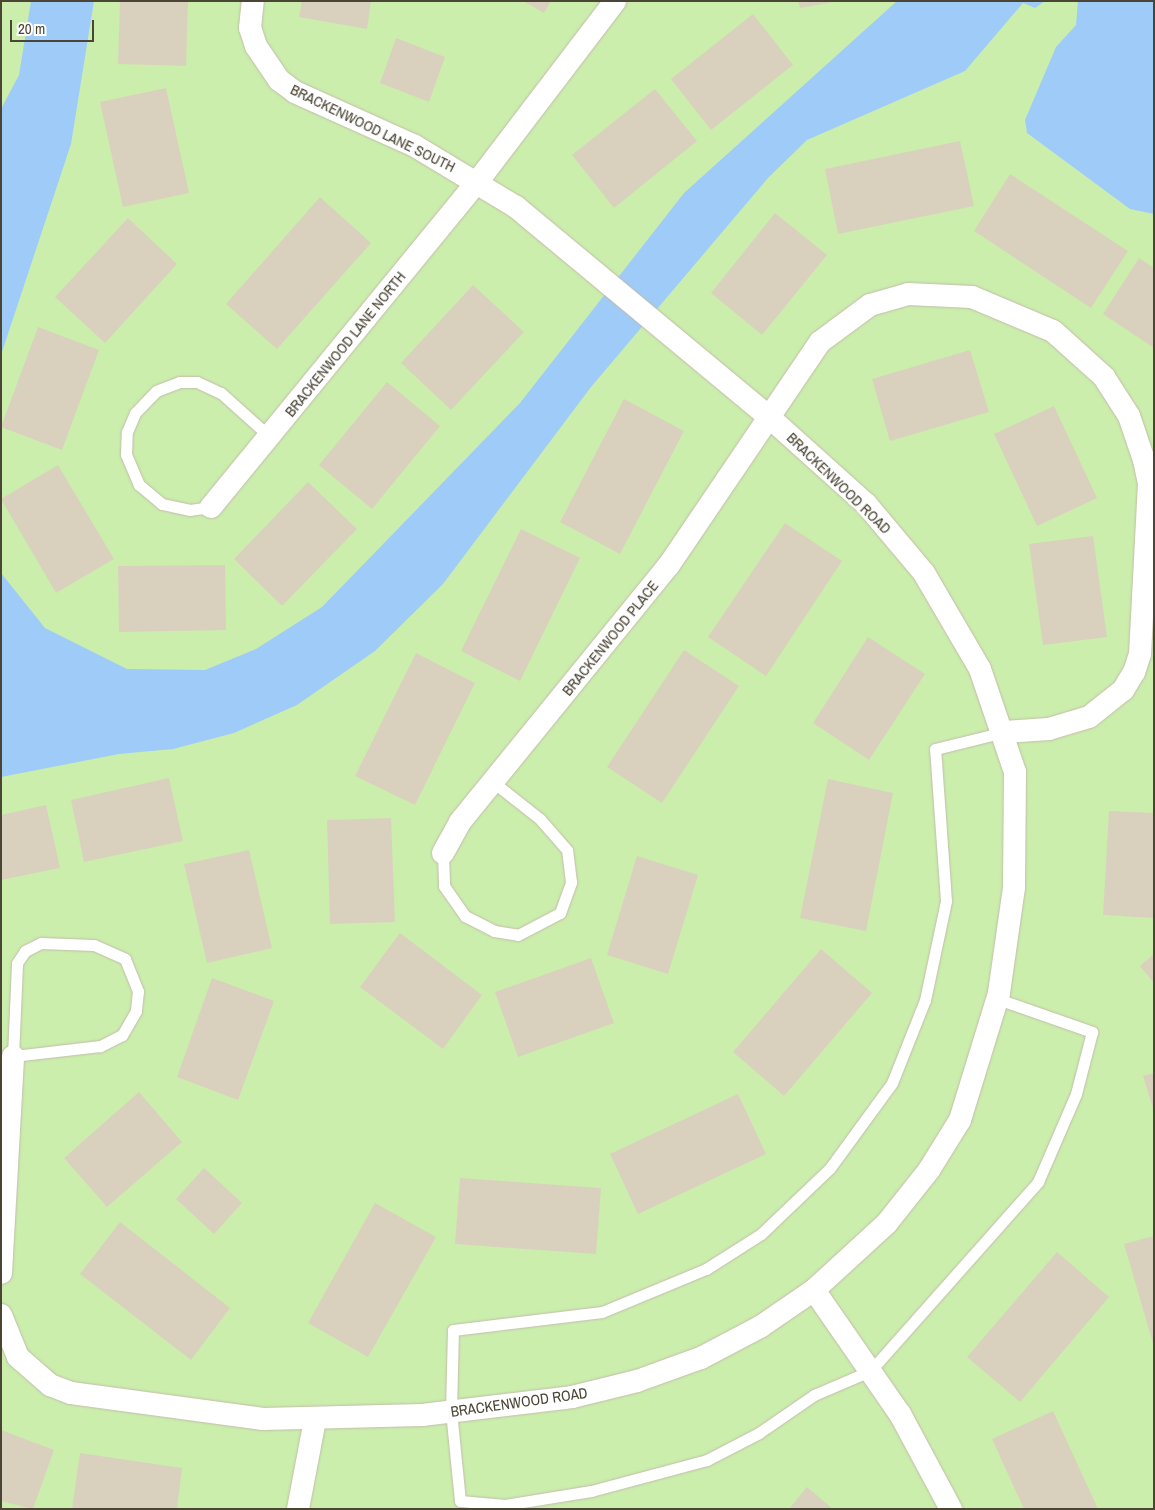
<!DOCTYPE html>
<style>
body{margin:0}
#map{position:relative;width:1155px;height:1510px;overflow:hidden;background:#f6f3e9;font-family:"Archivo Narrow",sans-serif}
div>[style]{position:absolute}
.green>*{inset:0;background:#cbeead}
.water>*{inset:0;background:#9fcbf9}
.building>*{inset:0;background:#d9d1bd}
.roads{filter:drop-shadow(0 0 1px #c3bdaa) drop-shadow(0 0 1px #c3bdaa)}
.service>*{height:11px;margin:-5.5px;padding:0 5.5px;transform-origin:5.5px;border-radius:5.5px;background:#fff}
.minor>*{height:22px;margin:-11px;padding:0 11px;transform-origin:11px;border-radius:11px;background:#fff}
span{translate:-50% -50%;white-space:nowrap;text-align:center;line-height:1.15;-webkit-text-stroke:5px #fff;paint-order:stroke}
.street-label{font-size:15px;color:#4b4536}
.frame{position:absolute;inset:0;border:2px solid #4b4536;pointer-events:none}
.scale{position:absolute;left:10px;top:20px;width:84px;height:22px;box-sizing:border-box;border:2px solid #4b4536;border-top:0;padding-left:6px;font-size:15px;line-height:18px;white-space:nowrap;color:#4b4536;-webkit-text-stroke:4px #fff;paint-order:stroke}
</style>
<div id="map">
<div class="green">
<i style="clip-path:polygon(1px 1px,1154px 1px,1154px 1509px,1px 1509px)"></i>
</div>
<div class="water">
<i style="clip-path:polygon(31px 1px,94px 1px,71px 144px,1px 355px,1px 109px,19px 75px)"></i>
<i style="clip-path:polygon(897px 1px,1045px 1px,1035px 8px,1023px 3px,965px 71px,807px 140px,768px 178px,591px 387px,443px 584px,375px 651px,297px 705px,234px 733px,173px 749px,119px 754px,1px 777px,1px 573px,45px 628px,127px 669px,205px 670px,256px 649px,322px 607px,520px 403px,684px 193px)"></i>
<i style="clip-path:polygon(1078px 1px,1154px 1px,1154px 214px,1130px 209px,1027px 133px,1025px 120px,1056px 47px,1076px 25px)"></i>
</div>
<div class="building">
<i style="clip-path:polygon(120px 1px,188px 1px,186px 66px,118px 64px)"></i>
<i style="clip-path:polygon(302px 1px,371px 1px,367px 29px,299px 17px)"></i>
<i style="clip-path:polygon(523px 1px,551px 1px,544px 13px)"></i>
<i style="clip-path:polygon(798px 1px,833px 1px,833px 2px,800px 8px)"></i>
<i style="clip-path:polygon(753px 14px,793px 65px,711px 130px,671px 79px)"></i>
<i style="clip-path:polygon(396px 38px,445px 57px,429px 102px,380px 83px)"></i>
<i style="clip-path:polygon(166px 88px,189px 193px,123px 207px,100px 102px)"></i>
<i style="clip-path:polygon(655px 89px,697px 141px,614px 208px,572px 155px)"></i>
<i style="clip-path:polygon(960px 141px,974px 206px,838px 234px,825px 169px)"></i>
<i style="clip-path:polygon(1010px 174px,1128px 251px,1091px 308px,974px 231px)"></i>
<i style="clip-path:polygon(320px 197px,371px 243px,277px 349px,226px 304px)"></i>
<i style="clip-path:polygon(775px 213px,827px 255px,762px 335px,711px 293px)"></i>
<i style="clip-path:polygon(128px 218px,177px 264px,105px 343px,55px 297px)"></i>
<i style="clip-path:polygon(1139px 258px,1154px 268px,1154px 348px,1103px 314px)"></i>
<i style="clip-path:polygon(473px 285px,524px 332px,451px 410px,401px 363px)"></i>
<i style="clip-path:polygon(38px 327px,99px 350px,62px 450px,1px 427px)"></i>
<i style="clip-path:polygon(970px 350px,989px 412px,890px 441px,872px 379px)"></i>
<i style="clip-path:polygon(387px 382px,440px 426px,372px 509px,319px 465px)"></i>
<i style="clip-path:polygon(624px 399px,684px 431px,620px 554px,560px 522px)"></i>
<i style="clip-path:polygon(1054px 406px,1097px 498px,1037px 526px,994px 434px)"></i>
<i style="clip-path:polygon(58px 465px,114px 559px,56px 593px,1px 499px)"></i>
<i style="clip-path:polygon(308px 482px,357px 529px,282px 606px,234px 559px)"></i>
<i style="clip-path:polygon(785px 523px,842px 561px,766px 676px,708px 637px)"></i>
<i style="clip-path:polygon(521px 529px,580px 558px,520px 681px,461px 651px)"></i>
<i style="clip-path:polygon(1093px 536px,1107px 637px,1043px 645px,1029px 544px)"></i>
<i style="clip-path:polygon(225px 565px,226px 630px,119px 632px,118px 566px)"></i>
<i style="clip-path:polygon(868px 637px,925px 674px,869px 760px,813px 723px)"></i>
<i style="clip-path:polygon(684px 650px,739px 686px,662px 803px,607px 767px)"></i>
<i style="clip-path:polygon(416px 653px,475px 683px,415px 805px,355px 776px)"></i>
<i style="clip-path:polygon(169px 778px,183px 841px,84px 862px,71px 800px)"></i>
<i style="clip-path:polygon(828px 779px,893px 793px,866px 931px,800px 918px)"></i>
<i style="clip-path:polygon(46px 805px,60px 868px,1px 880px,1px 815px)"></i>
<i style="clip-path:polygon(1109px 811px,1154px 813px,1154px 918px,1103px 915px)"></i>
<i style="clip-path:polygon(391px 818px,395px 922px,330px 924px,327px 820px)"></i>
<i style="clip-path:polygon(249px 850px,272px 948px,207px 963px,184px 864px)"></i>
<i style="clip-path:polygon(637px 856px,698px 875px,668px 974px,607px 955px)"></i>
<i style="clip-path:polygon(400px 933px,482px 995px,443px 1049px,360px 987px)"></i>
<i style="clip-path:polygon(821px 949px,872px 993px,784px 1096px,733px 1052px)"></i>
<i style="clip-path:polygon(1154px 954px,1154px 983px,1140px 966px)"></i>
<i style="clip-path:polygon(591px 958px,614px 1023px,518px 1057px,495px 992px)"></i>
<i style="clip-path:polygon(212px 978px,274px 1001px,238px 1100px,177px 1077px)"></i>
<i style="clip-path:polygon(1154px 1073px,1154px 1108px,1153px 1108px,1143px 1076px)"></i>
<i style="clip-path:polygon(139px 1092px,182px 1142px,107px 1207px,64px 1158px)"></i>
<i style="clip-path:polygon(738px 1094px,766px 1154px,638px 1214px,610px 1154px)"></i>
<i style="clip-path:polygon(204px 1168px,242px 1203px,214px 1234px,176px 1199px)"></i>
<i style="clip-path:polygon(460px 1178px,601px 1188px,596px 1254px,455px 1244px)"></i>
<i style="clip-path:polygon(375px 1203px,436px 1237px,368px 1357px,308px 1323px)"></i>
<i style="clip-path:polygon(120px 1222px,230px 1308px,191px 1360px,80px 1274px)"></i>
<i style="clip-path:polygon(1154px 1236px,1154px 1343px,1153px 1343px,1124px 1244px)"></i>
<i style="clip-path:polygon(1057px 1252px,1109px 1297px,1020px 1402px,967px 1357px)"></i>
<i style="clip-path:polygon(1053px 1411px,1098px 1509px,1024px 1509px,992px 1439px)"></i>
<i style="clip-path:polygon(1px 1430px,54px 1450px,33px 1509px,1px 1501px)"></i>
<i style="clip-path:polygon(80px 1453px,182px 1468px,177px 1509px,72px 1509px)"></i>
<i style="clip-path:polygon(807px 1487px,833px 1509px,789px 1509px)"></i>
</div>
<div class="roads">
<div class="service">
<i style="left:211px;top:507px;width:21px;rotate:172deg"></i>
<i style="left:190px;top:510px;width:29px;rotate:-168deg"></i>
<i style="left:162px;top:504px;width:30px;rotate:-140deg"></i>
<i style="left:139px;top:485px;width:33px;rotate:-113deg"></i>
<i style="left:126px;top:455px;width:23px;rotate:-88deg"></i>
<i style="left:127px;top:432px;width:21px;rotate:-67deg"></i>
<i style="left:135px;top:413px;width:30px;rotate:-46deg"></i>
<i style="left:156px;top:391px;width:25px;rotate:-21deg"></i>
<i style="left:179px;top:382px;width:18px"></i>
<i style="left:197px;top:382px;width:26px;rotate:25deg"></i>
<i style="left:221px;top:393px;width:64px;rotate:41.9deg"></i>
<i style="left:443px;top:853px;width:33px;rotate:88deg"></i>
<i style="left:444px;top:886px;width:37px;rotate:55deg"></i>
<i style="left:465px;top:916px;width:33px;rotate:27deg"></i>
<i style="left:494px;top:931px;width:24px;rotate:9deg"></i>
<i style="left:518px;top:935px;width:47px;rotate:-27.6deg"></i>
<i style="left:560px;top:913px;width:33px;rotate:-70deg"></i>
<i style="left:571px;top:882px;width:32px;rotate:-97deg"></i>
<i style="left:567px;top:850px;width:41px;rotate:-131.1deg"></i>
<i style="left:540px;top:819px;width:60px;rotate:-141.8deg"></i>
<i style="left:41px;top:943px;width:53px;rotate:2.2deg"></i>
<i style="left:94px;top:945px;width:34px;rotate:24deg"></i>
<i style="left:125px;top:959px;width:35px;rotate:68deg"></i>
<i style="left:138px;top:991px;width:20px;rotate:96deg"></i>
<i style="left:136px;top:1011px;width:28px;rotate:120deg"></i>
<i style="left:122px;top:1035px;width:25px;rotate:153deg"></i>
<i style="left:100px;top:1046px;width:88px;rotate:173.4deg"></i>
<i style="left:13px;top:1056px;width:93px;rotate:-87.5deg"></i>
<i style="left:17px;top:963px;width:14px;rotate:-56deg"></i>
<i style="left:25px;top:951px;width:18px;rotate:-27deg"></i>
<i style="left:998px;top:999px;width:100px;rotate:19.3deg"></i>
<i style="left:1092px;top:1032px;width:64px;rotate:104.5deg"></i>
<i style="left:1076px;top:1094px;width:96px;rotate:113.4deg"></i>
<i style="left:1038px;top:1182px;width:253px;rotate:131.6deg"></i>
<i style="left:870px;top:1371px;width:61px;rotate:156.8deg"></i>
<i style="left:814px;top:1395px;width:67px;rotate:145.4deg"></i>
<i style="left:759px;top:1433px;width:59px;rotate:152.6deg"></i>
<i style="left:707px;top:1460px;width:120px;rotate:165deg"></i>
<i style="left:591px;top:1491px;width:87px;rotate:170.8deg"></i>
<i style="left:505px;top:1505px;width:45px;rotate:-174.9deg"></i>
<i style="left:460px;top:1501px;width:90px;rotate:-95.7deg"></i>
<i style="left:451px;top:1411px;width:81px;rotate:-88.6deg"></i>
<i style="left:453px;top:1330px;width:150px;rotate:-6.9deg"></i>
<i style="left:602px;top:1312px;width:113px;rotate:-22.5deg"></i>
<i style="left:706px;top:1269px;width:65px;rotate:-32.5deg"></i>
<i style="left:761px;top:1234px;width:95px;rotate:-43.7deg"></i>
<i style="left:830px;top:1168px;width:105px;rotate:-53.9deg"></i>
<i style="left:892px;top:1083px;width:89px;rotate:-68.3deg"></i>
<i style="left:925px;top:1000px;width:101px;rotate:-78deg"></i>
<i style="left:946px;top:901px;width:152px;rotate:-94.1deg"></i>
<i style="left:935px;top:749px;width:71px;rotate:-13.8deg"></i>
</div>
<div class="minor">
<i style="left:211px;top:507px;width:421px;rotate:-50.7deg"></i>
<i style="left:478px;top:181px;width:226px;rotate:-52.7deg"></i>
<i style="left:443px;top:853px;width:35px;rotate:-61deg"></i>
<i style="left:460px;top:822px;width:331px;rotate:-50.9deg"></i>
<i style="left:669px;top:565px;width:269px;rotate:-55.9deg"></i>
<i style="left:820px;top:342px;width:62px;rotate:-36.5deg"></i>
<i style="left:870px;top:305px;width:40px;rotate:-16deg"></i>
<i style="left:908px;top:294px;width:64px;rotate:2.7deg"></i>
<i style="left:972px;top:297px;width:88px;rotate:22.8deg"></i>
<i style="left:1053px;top:331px;width:69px;rotate:42deg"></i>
<i style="left:1104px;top:377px;width:46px;rotate:57.3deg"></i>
<i style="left:1129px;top:416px;width:46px;rotate:71.2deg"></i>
<i style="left:1144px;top:460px;width:24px;rotate:78deg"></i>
<i style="left:1149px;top:483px;width:171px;rotate:93deg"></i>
<i style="left:1140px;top:654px;width:19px;rotate:108deg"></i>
<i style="left:1134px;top:672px;width:21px;rotate:121deg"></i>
<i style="left:1123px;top:690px;width:43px;rotate:141.5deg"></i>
<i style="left:1089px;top:717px;width:42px;rotate:163.3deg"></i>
<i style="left:1049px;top:729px;width:45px;rotate:176.2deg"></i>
<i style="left:1px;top:1273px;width:217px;rotate:-86.8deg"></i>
<i style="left:814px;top:1290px;width:151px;rotate:55.3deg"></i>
<i style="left:900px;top:1414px;width:108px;rotate:61.8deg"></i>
<i style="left:1px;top:1315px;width:45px;rotate:68deg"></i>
<i style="left:18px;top:1357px;width:43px;rotate:41.2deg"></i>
<i style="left:50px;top:1385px;width:22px;rotate:21deg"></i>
<i style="left:71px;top:1393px;width:194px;rotate:7.7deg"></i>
<i style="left:263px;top:1419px;width:159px;rotate:-1.4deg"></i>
<i style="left:422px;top:1415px;width:151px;rotate:-6.8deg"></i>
<i style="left:572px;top:1397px;width:67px;rotate:-13.8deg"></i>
<i style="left:637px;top:1381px;width:68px;rotate:-19.8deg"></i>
<i style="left:701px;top:1358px;width:67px;rotate:-27.7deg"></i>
<i style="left:760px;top:1327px;width:65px;rotate:-34.4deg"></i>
<i style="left:814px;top:1290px;width:99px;rotate:-42.5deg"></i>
<i style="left:887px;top:1223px;width:68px;rotate:-51.6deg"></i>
<i style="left:929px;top:1170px;width:59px;rotate:-58.2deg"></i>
<i style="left:960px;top:1120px;width:133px;rotate:-72.9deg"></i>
<i style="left:999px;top:993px;width:107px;rotate:-81.9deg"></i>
<i style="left:1014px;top:887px;width:115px;rotate:-89.5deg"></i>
<i style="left:1015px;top:772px;width:109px;rotate:-108.8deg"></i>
<i style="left:980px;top:669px;width:111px;rotate:-120.3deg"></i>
<i style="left:924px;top:573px;width:90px;rotate:-130deg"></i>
<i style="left:866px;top:504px;width:130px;rotate:-138.1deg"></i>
<i style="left:769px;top:417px;width:329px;rotate:-140.3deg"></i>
<i style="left:516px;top:207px;width:118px;rotate:-148.9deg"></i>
<i style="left:415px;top:146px;width:132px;rotate:-155.8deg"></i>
<i style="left:295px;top:92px;width:20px;rotate:-143deg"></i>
<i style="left:279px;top:80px;width:41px;rotate:-124.1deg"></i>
<i style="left:256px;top:46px;width:19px;rotate:-108deg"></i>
<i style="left:250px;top:28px;width:27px;rotate:-84deg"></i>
<i style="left:298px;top:1509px;width:91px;rotate:-79.2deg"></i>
</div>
</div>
<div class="street-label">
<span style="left:373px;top:128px;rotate:26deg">BRACKENWOOD LANE SOUTH</span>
<span style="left:345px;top:344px;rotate:-51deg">BRACKENWOOD LANE NORTH</span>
<span style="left:839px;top:483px;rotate:44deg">BRACKENWOOD ROAD</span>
<span style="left:610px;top:638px;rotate:-51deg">BRACKENWOOD PLACE</span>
<span style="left:519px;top:1402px;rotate:-8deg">BRACKENWOOD ROAD</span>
</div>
<div class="frame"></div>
<div class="scale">20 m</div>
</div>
